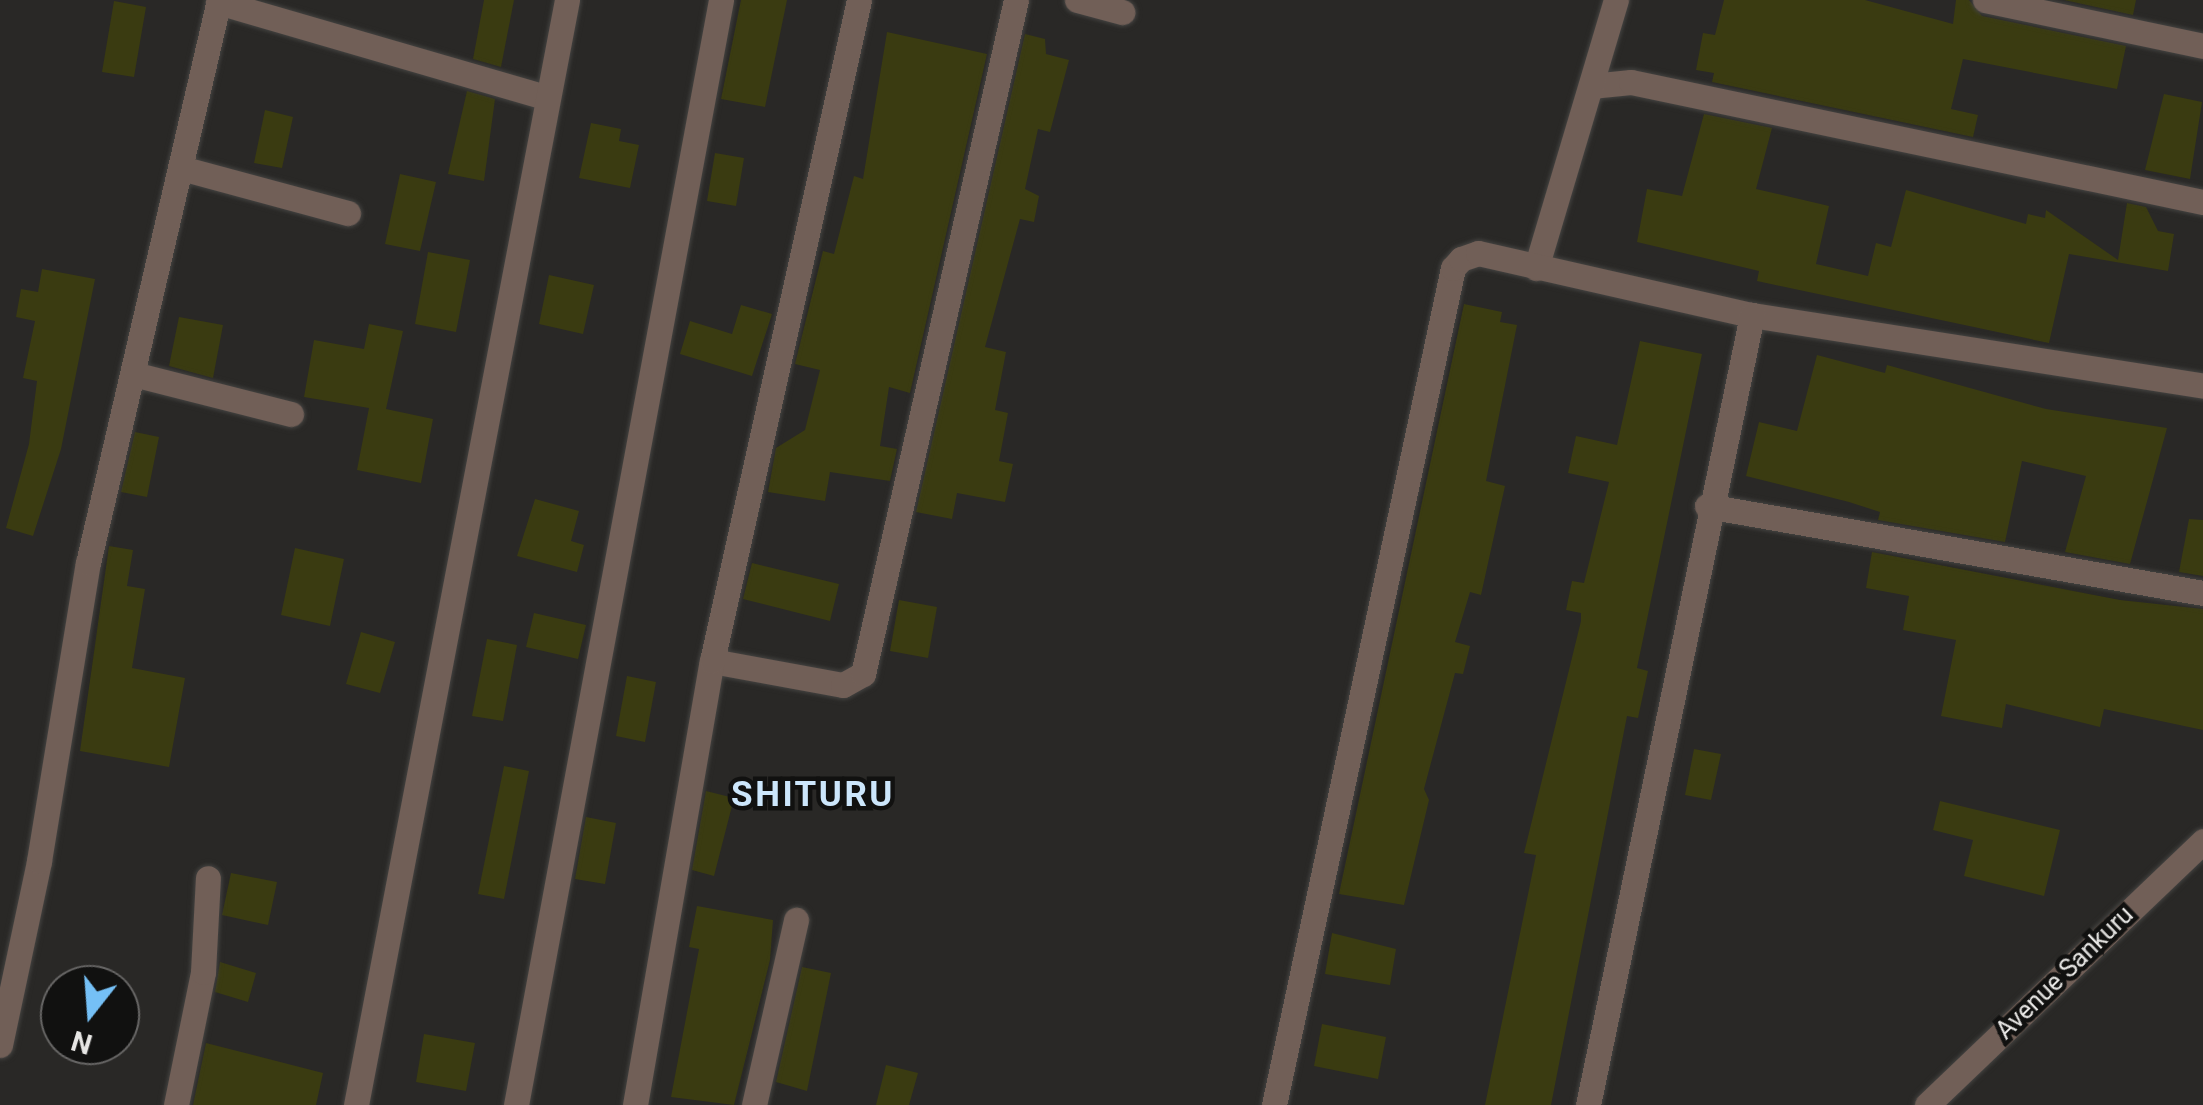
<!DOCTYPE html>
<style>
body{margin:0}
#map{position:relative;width:2203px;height:1105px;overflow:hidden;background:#292826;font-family:Roboto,sans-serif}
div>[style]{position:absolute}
.building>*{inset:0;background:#3a3b11}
.roads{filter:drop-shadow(0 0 2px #444341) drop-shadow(0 0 2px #444341)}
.minor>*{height:25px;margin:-12.5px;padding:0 12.5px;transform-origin:12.5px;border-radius:12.5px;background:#715f57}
span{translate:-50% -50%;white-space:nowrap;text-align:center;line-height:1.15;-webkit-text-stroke:9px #111110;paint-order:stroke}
.street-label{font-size:25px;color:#e7e6e4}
.district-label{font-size:35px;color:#cce6fb;font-weight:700;letter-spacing:2.5px}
.north{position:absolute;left:40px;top:965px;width:100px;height:100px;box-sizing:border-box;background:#111110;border:2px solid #676665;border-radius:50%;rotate:197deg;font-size:28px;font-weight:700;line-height:40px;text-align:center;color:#e7e6e4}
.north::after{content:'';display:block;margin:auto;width:35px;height:45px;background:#75c0f6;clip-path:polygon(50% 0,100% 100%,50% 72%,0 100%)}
</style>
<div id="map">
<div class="building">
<i style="clip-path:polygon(484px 0,514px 0,501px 67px,473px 59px)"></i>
<i style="clip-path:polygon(741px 0,787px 0,765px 107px,721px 99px)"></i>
<i style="clip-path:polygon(1724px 0,1865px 0,1953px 24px,1956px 0,1969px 0,1982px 16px,2126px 46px,2117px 89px,1963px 59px,1951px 109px,1978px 115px,1973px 137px,1712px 82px,1714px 73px,1696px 70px,1703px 33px,1715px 35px)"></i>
<i style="clip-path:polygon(2064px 0,2136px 0,2133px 15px)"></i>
<i style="clip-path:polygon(114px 1px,146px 7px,134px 77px,102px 72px)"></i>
<i style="clip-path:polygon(887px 32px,987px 54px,910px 393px,889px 387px,880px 446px,897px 449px,890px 481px,830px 472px,825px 501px,768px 492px,776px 448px,805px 430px,820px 370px,795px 364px,823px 251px,834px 254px,854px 176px,863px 179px)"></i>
<i style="clip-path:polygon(1025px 34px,1045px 39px,1046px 54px,1069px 60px,1050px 132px,1038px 129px,1025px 189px,1039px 196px,1034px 222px,1020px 219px,985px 347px,1006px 352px,995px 410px,1008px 413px,999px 461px,1013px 464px,1005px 502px,957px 493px,952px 519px,916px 512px)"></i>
<i style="clip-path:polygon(467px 91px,495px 99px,484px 181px,448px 174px)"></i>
<i style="clip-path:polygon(2164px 94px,2202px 102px,2190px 179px,2145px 170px)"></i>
<i style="clip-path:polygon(265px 110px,293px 117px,282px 168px,254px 163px)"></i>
<i style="clip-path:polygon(1704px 114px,1772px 128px,1756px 189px,1829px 206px,1816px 264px,1868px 276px,1876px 243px,1891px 247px,1906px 190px,2026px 224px,2028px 214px,2045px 218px,2046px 210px,2118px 260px,2127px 203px,2146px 207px,2158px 231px,2174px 234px,2168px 271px,2069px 254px,2049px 343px,1757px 281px,1759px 271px,1637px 242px,1647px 189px,1682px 196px)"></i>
<i style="clip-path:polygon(591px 123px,621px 129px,619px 141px,639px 145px,630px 188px,579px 178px)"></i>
<i style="clip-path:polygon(715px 153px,744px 158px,736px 206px,707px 201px)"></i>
<i style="clip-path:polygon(400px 174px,436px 182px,420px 251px,385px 244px)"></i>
<i style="clip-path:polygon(428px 252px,470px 260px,456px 332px,415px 324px)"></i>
<i style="clip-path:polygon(42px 269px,95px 279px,61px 449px,33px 536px,6px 528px,29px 444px,37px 381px,23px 378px,35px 321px,16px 317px,21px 289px,38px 292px)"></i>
<i style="clip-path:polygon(549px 275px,594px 285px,583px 334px,539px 324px)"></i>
<i style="clip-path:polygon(1464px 304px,1502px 312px,1500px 322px,1517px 325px,1486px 481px,1505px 486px,1481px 595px,1470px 592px,1455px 642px,1470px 646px,1463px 674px,1455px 673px,1424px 789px,1429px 800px,1404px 905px,1339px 894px)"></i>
<i style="clip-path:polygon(741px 305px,772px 314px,752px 376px,680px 354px,690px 321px,732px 334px)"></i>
<i style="clip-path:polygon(179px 317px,223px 325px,213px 378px,169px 366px)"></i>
<i style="clip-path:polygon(369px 324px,403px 331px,386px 409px,433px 419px,421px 483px,357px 470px,369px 408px,304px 397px,314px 340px,364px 349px)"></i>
<i style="clip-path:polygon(1640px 341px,1702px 354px,1637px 668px,1648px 671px,1638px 718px,1627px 716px,1551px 1105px,1485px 1105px,1536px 855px,1524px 853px,1581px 621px,1581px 613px,1566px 610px,1572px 581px,1584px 583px,1609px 482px,1568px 473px,1576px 436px,1617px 445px)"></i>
<i style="clip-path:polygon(1817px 355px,1885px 373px,1887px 365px,2046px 409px,2167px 428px,2130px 564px,2065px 552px,2086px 476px,2022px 461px,2005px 542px,1878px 520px,1880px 512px,1849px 502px,1746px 476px,1759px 422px,1797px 431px)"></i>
<i style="clip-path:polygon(135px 432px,159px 437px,147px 497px,121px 492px)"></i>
<i style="clip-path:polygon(535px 499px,579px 511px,571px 541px,584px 545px,577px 572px,517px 556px)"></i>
<i style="clip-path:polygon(2189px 519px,2203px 520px,2203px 576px,2179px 572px)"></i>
<i style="clip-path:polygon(109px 546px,133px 550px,127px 586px,145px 589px,132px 668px,185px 678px,169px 767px,80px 751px)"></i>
<i style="clip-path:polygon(295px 548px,344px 559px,330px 626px,281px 615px)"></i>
<i style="clip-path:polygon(1872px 552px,2120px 600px,2203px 609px,2203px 730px,2104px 709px,2100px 727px,2006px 704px,2002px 728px,1941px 716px,1956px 640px,1903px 630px,1909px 596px,1866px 588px)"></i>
<i style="clip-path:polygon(752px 563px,839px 584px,830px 621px,743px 599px)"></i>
<i style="clip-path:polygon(899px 600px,937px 607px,928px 658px,890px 651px)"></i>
<i style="clip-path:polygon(534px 613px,586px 625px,578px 659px,526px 647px)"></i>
<i style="clip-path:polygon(361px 632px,395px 642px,380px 693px,346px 684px)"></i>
<i style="clip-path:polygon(487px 639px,517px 645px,503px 721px,472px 716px)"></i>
<i style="clip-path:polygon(627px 676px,656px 682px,645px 742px,616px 736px)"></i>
<i style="clip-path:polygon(1694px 749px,1721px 754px,1711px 800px,1685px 795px)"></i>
<i style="clip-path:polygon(504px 766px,529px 771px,504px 899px,478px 894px)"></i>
<i style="clip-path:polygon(706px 791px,734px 798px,714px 876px,692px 870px)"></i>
<i style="clip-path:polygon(1940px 801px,2060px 830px,2044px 896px,1964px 876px,1973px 840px,1933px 830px)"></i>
<i style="clip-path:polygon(586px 817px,616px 823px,605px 884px,575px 879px)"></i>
<i style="clip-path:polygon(231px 873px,277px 882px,268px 925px,222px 915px)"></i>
<i style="clip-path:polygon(697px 906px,773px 920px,770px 960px,734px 1105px,671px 1097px,699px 949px,689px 947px)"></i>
<i style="clip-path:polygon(1332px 933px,1396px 949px,1390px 985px,1325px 974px)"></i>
<i style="clip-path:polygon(220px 962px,256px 973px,248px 1002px,215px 992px)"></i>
<i style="clip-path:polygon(802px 967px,831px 973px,807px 1091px,776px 1082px)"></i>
<i style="clip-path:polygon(1322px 1024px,1386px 1037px,1378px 1079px,1314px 1066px)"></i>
<i style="clip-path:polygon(424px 1034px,475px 1043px,466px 1091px,416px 1082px)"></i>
<i style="clip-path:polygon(206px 1043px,323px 1073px,316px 1105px,193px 1105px)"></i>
<i style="clip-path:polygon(886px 1065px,918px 1073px,909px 1105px,876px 1105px)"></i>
</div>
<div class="roads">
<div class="minor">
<i style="left:1077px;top:0;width:47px;rotate:14.9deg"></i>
<i style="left:1985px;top:0;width:223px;rotate:11.9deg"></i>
<i style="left:218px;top:2px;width:341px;rotate:16.2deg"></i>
<i style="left:1591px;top:86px;width:40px;rotate:-5.7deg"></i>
<i style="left:1631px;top:82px;width:584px;rotate:11.85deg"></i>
<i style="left:181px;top:168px;width:173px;rotate:15.1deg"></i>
<i style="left:1536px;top:268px;width:280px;rotate:-73.4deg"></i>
<i style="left:133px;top:374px;width:163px;rotate:14.2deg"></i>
<i style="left:1707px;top:506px;width:504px;rotate:9.95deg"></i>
<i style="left:712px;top:661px;width:133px;rotate:10.4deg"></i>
<i style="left:843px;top:685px;width:23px;rotate:-29deg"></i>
<i style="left:863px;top:674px;width:691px;rotate:-77.21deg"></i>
<i style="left:0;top:1045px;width:188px;rotate:-78deg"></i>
<i style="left:39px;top:861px;width:302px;rotate:-80.7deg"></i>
<i style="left:88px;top:563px;width:578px;rotate:-76.9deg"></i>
<i style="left:176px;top:1105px;width:136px;rotate:-78.5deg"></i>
<i style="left:203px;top:972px;width:94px;rotate:-87deg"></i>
<i style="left:356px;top:1105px;width:1125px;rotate:-79.19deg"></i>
<i style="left:516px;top:1105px;width:1124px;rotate:-79.49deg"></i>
<i style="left:635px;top:1105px;width:451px;rotate:-80.2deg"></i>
<i style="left:712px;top:661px;width:677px;rotate:-77.46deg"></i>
<i style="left:754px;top:1105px;width:190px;rotate:-77.2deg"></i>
<i style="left:1274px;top:1105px;width:856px;rotate:-77.93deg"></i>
<i style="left:1453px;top:268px;width:12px;rotate:-48deg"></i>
<i style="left:1461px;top:259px;width:18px;rotate:-19deg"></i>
<i style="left:1478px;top:253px;width:281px;rotate:12.8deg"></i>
<i style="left:1752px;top:315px;width:457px;rotate:8.9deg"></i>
<i style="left:1588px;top:1105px;width:807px;rotate:-78.27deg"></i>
<i style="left:1927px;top:1105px;width:382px;rotate:-43.7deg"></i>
</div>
</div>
<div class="street-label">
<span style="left:2065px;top:973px;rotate:-44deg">Avenue Sankuru</span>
</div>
<div class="district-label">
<span style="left:813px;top:795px">SHITURU</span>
</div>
<div class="north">N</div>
</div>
